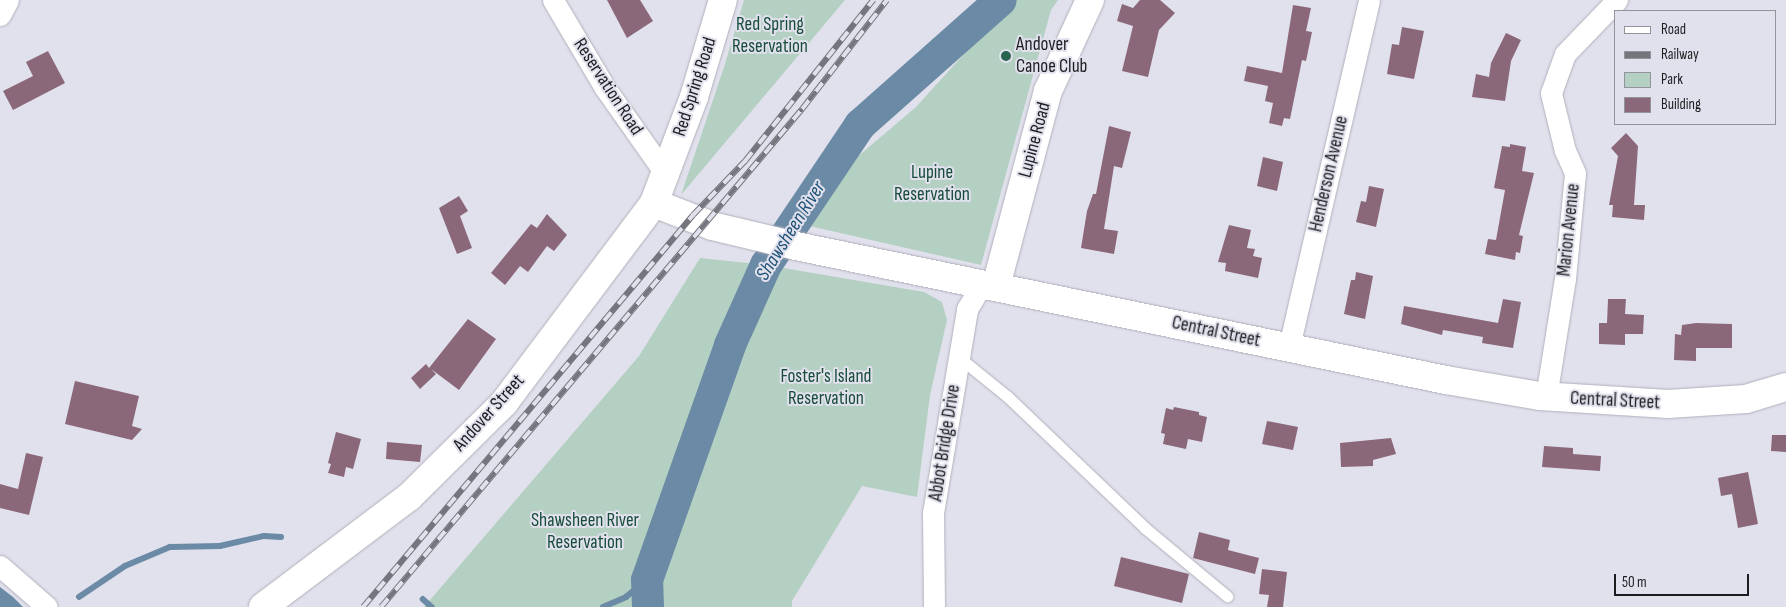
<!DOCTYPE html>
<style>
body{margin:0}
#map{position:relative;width:1786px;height:607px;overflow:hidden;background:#e1e1ed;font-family:"Sofia Sans Condensed",sans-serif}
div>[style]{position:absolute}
.green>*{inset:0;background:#b4d0c2}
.water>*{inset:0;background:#6b8aa5}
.stream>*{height:5.5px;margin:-2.75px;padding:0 2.75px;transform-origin:2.75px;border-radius:2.75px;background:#6b8aa5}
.river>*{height:32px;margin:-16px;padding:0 16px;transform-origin:16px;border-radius:16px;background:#6b8aa5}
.building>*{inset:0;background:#8b677a}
.roads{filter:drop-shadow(0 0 1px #b0b0bc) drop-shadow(0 0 1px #b0b0bc)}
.lane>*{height:11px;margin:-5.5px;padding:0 5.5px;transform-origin:5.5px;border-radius:5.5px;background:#fff}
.street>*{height:21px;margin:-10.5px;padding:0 10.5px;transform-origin:10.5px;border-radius:10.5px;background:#fff}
.secondary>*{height:28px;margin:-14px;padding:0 14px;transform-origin:14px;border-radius:14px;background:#fff}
.rail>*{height:5.5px;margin-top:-2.75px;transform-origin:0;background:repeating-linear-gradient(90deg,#e1e1ed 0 11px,#75757d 0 22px);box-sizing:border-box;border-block:1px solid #75757d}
.dots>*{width:14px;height:14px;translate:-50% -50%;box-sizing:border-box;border:2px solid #e1e1ed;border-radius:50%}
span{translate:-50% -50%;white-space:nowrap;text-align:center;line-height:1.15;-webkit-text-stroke:4px #e1e1ed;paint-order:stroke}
.park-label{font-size:19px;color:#164c38}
.poi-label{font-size:19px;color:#1d1d21}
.left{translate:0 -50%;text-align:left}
.street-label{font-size:19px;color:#1d1d21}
.water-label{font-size:20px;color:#1e5177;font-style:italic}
.legend{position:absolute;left:1614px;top:10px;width:162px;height:115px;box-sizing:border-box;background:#e1e1ed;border:1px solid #93939b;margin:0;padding:6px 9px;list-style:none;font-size:15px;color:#1d1d21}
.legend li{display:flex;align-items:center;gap:10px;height:25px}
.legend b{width:25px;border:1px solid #93939b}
.scale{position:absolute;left:1614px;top:574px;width:135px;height:22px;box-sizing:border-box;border:2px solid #1d1d21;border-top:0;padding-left:6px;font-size:15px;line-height:18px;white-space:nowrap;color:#1d1d21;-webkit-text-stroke:4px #e1e1ed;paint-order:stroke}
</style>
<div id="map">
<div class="green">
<i style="clip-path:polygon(744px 0,845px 0,681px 195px,724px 67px)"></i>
<i style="clip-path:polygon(1013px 0,1058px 0,1051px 10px,981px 265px,783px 220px,916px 107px)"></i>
<i style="clip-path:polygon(700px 258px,766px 265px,924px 292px,942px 302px,947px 320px,930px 395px,917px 497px,862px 486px,792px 601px,792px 607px,424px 607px,639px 356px)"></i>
</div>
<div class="water">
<i style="clip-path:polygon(0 587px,13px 597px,23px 607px,0 607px)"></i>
</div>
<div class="stream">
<i style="left:79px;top:597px;width:55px;rotate:-34deg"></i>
<i style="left:125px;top:566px;width:49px;rotate:-22.9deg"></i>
<i style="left:170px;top:547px;width:50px;rotate:-1.1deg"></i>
<i style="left:220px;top:546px;width:45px;rotate:-12.8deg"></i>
<i style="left:264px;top:536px;width:17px;rotate:3deg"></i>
<i style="left:423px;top:599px;width:12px;rotate:42deg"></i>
<i style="left:603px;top:607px;width:25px;rotate:-23deg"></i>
<i style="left:626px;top:597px;width:27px;rotate:-39deg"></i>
</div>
<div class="river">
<i style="left:648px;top:607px;width:27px;rotate:-92deg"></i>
<i style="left:647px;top:580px;width:249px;rotate:-70.5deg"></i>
<i style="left:730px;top:345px;width:88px;rotate:-65.8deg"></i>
<i style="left:766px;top:265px;width:169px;rotate:-56.1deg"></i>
<i style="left:860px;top:125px;width:188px;rotate:-41.6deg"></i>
</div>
<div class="building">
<i style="clip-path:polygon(607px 0,640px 0,653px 21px,627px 38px)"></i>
<i style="clip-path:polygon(1140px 0,1160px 0,1175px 13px,1159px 30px,1148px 77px,1122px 71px,1133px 26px,1117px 21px,1122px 4px,1133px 8px)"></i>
<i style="clip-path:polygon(1293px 5px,1311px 8px,1306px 31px,1312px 32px,1306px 61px,1302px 60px,1290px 119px,1284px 118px,1282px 126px,1269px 123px,1273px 103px,1265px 101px,1268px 86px,1244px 81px,1247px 66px,1282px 73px)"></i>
<i style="clip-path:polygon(1402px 27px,1424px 31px,1414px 79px,1387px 74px,1392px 44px,1399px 45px)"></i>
<i style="clip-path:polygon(1506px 33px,1521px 40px,1511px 61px,1505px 101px,1472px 97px,1476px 74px,1489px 77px,1491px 63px)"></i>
<i style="clip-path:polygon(48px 51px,65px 83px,13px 110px,3px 91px,33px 76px,26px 62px)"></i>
<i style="clip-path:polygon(1109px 126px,1131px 132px,1122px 168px,1114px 166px,1104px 229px,1118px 231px,1114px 254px,1081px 248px,1087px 211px,1093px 194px,1096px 194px)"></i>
<i style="clip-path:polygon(1626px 133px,1638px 146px,1634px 205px,1645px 205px,1644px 220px,1612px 217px,1613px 205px,1609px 205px,1618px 156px,1611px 148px)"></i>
<i style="clip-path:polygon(1510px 144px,1526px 147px,1522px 171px,1534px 173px,1519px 235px,1523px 236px,1520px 253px,1516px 252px,1515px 260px,1485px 254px,1488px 239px,1496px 240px,1505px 190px,1494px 188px,1502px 146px,1510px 147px)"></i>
<i style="clip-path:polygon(1263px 157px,1283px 162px,1277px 191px,1257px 186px)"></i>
<i style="clip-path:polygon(1369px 186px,1384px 189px,1376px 227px,1356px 222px,1361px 201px,1366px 202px)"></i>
<i style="clip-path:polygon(459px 196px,468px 211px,460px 216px,472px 248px,457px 254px,439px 208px)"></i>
<i style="clip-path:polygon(547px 214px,567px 235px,554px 251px,547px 246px,528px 272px,520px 266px,505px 285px,491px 273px,531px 224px,537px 228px)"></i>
<i style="clip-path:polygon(1229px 225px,1251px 230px,1247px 248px,1255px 249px,1253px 256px,1262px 258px,1258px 278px,1225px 271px,1226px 263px,1218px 262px)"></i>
<i style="clip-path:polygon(1356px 272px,1373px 276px,1365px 319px,1344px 314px,1351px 280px,1355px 280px)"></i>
<i style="clip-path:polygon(1503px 299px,1521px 302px,1513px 348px,1482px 343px,1483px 337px,1443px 330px,1442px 335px,1401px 324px,1404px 306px,1498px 323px)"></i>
<i style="clip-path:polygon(1608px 299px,1626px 299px,1625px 314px,1644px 315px,1643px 334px,1625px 334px,1625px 345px,1599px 344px,1599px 323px,1607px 323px)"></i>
<i style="clip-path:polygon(468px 319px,496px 339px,459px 390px,431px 369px,436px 374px,420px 389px,411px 378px,426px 364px,429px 368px)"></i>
<i style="clip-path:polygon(1696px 323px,1732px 324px,1732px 348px,1696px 348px,1696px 361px,1674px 360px,1675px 334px,1681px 335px,1682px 325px)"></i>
<i style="clip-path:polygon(75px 381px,139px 396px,132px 426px,142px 429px,132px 440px,65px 424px)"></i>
<i style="clip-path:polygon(1174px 407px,1199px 412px,1199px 415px,1207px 417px,1202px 442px,1188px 439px,1186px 449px,1163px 444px,1165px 434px,1161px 433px,1166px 408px,1173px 410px)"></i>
<i style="clip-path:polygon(1267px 421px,1298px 427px,1293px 450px,1262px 444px)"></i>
<i style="clip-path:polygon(336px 432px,361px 439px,353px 469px,346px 467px,344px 477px,328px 473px,331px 464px,328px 463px)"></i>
<i style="clip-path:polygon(1772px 435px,1786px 435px,1786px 452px,1771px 451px)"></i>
<i style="clip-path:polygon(1391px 438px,1396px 454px,1373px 460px,1373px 466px,1341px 467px,1340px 443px)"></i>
<i style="clip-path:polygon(387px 442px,422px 445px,420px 462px,386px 459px)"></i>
<i style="clip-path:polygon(1544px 446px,1573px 448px,1573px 454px,1601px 456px,1600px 471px,1542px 467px)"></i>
<i style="clip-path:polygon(26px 453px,43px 457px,29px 515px,0 508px,0 484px,18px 489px)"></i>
<i style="clip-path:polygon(1748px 472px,1758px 524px,1738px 528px,1732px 494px,1721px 496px,1718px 478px)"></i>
<i style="clip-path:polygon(1199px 532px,1230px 540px,1228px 550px,1259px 558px,1255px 574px,1193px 558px)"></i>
<i style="clip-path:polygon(1121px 557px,1189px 574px,1182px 603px,1114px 586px)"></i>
<i style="clip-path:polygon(1262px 569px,1287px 572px,1283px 607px,1267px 607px,1269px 595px,1259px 594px)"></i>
</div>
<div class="roads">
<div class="lane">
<i style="left:961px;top:359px;width:60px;rotate:39deg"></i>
<i style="left:1008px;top:397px;width:190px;rotate:43.7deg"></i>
<i style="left:1145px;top:528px;width:107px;rotate:39.7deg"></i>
</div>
<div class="street">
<i style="left:553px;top:0;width:102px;rotate:59.4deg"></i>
<i style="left:605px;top:88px;width:104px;rotate:54.8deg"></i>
<i style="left:0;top:15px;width:17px;rotate:-62deg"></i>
<i style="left:1289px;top:347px;width:356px;rotate:-77deg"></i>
<i style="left:1546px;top:397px;width:120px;rotate:-80.9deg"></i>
<i style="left:1565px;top:279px;width:106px;rotate:-84.6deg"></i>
<i style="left:1575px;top:173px;width:24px;rotate:-114deg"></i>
<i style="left:1565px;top:151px;width:60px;rotate:-103.6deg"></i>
<i style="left:1551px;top:93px;width:41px;rotate:-70.3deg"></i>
<i style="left:1565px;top:54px;width:75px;rotate:-46.1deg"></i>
<i style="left:0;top:566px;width:62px;rotate:41.1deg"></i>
<i style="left:934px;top:607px;width:94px;rotate:-90.6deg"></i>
<i style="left:933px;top:513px;width:207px;rotate:-80.5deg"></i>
<i style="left:967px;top:309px;width:29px;rotate:-59deg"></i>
</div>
<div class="secondary">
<i style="left:654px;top:203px;width:62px;rotate:21.6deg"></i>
<i style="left:712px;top:226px;width:86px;rotate:13.4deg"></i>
<i style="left:796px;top:246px;width:664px;rotate:11.65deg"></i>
<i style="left:1446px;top:380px;width:95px;rotate:9.7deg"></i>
<i style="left:1540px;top:396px;width:128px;rotate:3.6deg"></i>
<i style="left:1668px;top:404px;width:78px;rotate:-3.7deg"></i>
<i style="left:1746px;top:399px;width:42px;rotate:-16.7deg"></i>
<i style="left:996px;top:286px;width:202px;rotate:-75.1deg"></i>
<i style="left:1048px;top:91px;width:100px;rotate:-65.2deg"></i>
<i style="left:263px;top:607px;width:183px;rotate:-37deg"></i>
<i style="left:409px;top:497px;width:134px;rotate:-44.7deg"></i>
<i style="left:504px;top:403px;width:250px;rotate:-53.1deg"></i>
<i style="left:654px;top:203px;width:113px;rotate:-69.3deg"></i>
<i style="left:694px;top:97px;width:101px;rotate:-73.4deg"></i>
</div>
</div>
<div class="rail">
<i style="left:363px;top:607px;width:512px;rotate:-49.91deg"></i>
<i style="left:693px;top:215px;width:75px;rotate:-46.1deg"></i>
<i style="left:745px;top:161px;width:206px;rotate:-51.5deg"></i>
<i style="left:381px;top:607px;width:652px;rotate:-49.79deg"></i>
<i style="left:802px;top:109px;width:138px;rotate:-52.1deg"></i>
</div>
<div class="dots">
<i style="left:1006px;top:56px;background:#28634d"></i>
</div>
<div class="park-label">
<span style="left:770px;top:36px">Red Spring<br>Reservation</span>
<span style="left:932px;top:184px">Lupine<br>Reservation</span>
<span style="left:826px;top:388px">Foster's Island<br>Reservation</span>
<span style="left:585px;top:532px">Shawsheen River<br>Reservation</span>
</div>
<div class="poi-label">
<span class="left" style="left:1016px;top:56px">Andover<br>Canoe Club</span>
</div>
<div class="street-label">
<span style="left:608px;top:87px;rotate:57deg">Reservation Road</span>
<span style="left:695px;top:87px;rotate:-72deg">Red Spring Road</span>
<span style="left:1035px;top:140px;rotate:-75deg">Lupine Road</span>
<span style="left:1329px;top:174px;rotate:-77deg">Henderson Avenue</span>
<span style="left:1569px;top:230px;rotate:-84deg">Marion Avenue</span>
<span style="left:1216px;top:332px;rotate:12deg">Central Street</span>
<span style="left:1615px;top:401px;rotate:3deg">Central Street</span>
<span style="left:489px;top:413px;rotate:-48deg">Andover Street</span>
<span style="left:945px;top:443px;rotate:-81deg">Abbot Bridge Drive</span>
</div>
<div class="water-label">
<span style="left:791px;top:231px;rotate:-58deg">Shawsheen River</span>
</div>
<ul class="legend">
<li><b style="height:6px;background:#fff"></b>Road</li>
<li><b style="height:6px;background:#75757d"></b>Railway</li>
<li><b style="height:14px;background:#b4d0c2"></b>Park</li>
<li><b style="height:14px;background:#8b677a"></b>Building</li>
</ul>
<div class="scale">50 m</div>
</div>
